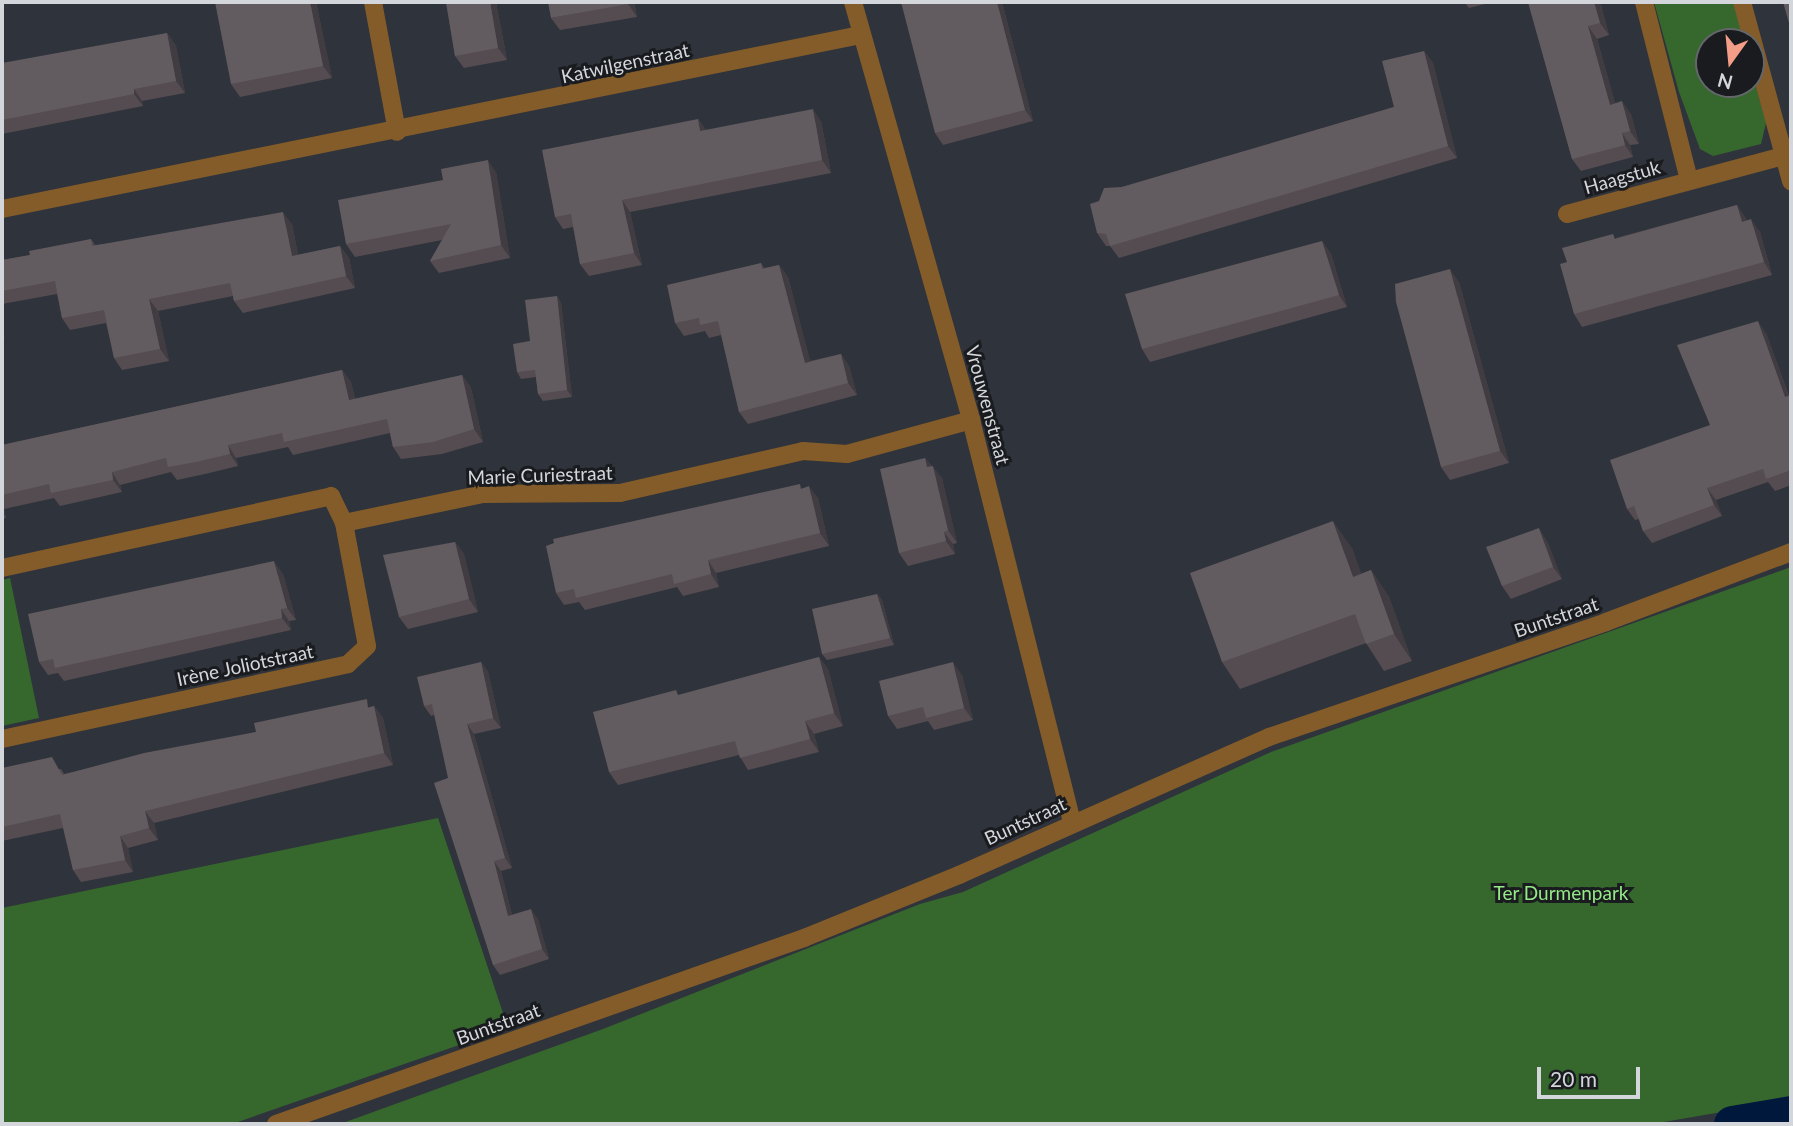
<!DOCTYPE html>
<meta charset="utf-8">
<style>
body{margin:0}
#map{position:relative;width:1793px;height:1126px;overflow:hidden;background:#2f333b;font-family:Lato,sans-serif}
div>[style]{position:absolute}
.green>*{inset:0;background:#36682e}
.canal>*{height:37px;margin:-18.5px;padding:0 18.5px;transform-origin:18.5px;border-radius:18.5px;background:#01183d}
.street>*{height:18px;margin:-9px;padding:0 9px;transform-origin:9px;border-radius:9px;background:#845c29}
.wall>*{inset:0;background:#554c51}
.shaded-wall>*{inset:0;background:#403c42}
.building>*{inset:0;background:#625b60}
span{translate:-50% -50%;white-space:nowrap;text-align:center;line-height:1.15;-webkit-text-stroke:6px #191b1e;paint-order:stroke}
.street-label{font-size:19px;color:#d3d7db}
.park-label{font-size:19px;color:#94ea86}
.frame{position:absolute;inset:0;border:4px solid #d3d7db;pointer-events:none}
.north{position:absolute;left:1695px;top:28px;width:70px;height:70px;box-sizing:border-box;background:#191b1e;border:2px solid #63666a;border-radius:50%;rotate:195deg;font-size:19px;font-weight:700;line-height:28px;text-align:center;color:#d3d7db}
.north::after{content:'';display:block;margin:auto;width:24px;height:32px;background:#f49e87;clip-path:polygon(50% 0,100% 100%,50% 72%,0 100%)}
.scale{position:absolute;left:1537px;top:1067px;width:103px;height:32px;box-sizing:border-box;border:4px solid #d3d7db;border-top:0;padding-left:9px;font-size:21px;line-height:24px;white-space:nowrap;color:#d3d7db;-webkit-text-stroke:5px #191b1e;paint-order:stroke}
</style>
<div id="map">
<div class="green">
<i style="clip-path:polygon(1654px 2px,1733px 2px,1744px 42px,1709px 42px,1709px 84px,1751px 84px,1751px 68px,1766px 123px,1761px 144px,1713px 156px,1700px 149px,1679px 92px)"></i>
<i style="clip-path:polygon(1791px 567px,1791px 1100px,1652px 1124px,340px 1124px,603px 1029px,920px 904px,963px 892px,1271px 752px)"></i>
<i style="clip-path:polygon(10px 578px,39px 718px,2px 726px,2px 580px)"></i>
<i style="clip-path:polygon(438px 818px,508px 1028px,232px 1124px,2px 1124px,2px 908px)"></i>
</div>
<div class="canal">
<i style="left:1732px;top:1124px;width:60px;rotate:-9.6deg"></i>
</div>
<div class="street">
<i style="left:373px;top:2px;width:132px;rotate:79.5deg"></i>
<i style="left:853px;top:2px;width:434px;rotate:74.2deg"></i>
<i style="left:971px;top:420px;width:414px;rotate:75.9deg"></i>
<i style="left:1644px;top:2px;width:184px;rotate:75.8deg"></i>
<i style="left:1742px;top:2px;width:186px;rotate:74.7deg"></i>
<i style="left:2px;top:209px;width:875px;rotate:-11.46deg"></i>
<i style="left:1567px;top:214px;width:225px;rotate:-15deg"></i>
<i style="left:2px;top:568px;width:337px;rotate:-12.3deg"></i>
<i style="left:331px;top:496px;width:30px;rotate:64deg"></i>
<i style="left:344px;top:523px;width:142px;rotate:-11.8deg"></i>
<i style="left:483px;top:494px;width:137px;rotate:-0.4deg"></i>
<i style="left:620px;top:493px;width:188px;rotate:-12.9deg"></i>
<i style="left:803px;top:451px;width:44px;rotate:3.9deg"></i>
<i style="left:847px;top:454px;width:129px;rotate:-15.3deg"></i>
<i style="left:2px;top:739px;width:354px;rotate:-12.2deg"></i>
<i style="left:348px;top:664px;width:26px;rotate:-43deg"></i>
<i style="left:367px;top:646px;width:125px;rotate:-100.6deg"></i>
<i style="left:276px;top:1124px;width:560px;rotate:-19.41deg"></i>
<i style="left:804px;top:938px;width:167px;rotate:-22.1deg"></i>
<i style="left:959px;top:875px;width:339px;rotate:-24deg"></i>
<i style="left:1269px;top:737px;width:356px;rotate:-18.8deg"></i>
<i style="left:1606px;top:622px;width:198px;rotate:-20.7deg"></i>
</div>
<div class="wall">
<i style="clip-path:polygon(316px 2px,332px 78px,240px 97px,231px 84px)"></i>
<i style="clip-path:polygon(446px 2px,496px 2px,507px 60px,464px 68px,455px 56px)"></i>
<i style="clip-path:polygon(634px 2px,637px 17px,560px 30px,551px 18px)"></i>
<i style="clip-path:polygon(1002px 2px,1033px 121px,943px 145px,935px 133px)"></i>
<i style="clip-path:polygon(1464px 2px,1493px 2px,1469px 8px)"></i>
<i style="clip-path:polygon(1528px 2px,1598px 2px,1601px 5px,1609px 35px,1597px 39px,1615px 103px,1631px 114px,1639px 144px,1630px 145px,1633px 157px,1581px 171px,1572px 159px)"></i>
<i style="clip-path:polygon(167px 33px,176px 46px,185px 93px,142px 101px,143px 106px,2px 134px,2px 74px)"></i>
<i style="clip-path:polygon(1424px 51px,1433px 63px,1457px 158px,1119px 258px,1110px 246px,1106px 246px,1097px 233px,1122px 187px,1394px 107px)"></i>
<i style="clip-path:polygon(698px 119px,706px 130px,821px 121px,831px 173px,630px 212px,642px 265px,589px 276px,580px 264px,573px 227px,563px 229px,555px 217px)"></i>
<i style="clip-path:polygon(496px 172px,510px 258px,439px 273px,430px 261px,442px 240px,355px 257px,346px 244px)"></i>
<i style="clip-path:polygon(1737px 205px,1747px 221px,1760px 232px,1772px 275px,1582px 327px,1574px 314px,1616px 238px)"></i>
<i style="clip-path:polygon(292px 224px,298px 255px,340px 246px,349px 258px,355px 288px,243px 313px,234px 301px,233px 296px,158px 311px,169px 361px,122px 370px,114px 358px,106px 323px,70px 330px,62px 318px,57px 294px,2px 304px,2px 260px,30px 255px,91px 239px,95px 245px)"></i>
<i style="clip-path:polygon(1322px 241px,1331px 254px,1347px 307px,1150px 362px,1142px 349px)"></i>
<i style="clip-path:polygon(761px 263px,764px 268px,779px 265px,788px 277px,810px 361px,841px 354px,849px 366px,857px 395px,748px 424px,739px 412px,721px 335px,709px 338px,705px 331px,684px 336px,675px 323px)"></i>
<i style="clip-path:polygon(1459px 282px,1509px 463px,1450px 480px,1441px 467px)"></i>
<i style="clip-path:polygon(557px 296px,561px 303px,572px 397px,543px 401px,538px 394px,536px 377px,521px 379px,517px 372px,530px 341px)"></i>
<i style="clip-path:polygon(1766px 333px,1789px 396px,1791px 395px,1791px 485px,1775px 491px,1768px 482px,1716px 500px,1722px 516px,1652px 543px,1643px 531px,1639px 519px,1635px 520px,1627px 509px,1710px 425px)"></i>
<i style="clip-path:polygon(342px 370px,351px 382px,355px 399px,462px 375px,471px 388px,483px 442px,442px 454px,401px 459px,393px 447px,390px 433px,293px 455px,288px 447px,236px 458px,238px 466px,205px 474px,177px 480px,171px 472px,120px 485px,122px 492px,60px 506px,54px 498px,4px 509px,6px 518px,2px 519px,2px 445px)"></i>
<i style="clip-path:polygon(925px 458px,942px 478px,957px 543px,953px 544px,955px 554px,908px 566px,899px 553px)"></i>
<i style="clip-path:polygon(803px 488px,818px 498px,829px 546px,716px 573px,719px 587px,683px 596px,677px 587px,585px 610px,579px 602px,564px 605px,556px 593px)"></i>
<i style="clip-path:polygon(1547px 541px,1562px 579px,1511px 599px,1502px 586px)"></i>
<i style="clip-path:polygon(455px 542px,464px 554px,478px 612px,408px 629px,399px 617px)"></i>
<i style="clip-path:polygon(1352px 548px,1361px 574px,1371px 570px,1389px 597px,1412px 661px,1384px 671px,1366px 643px,1240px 689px,1222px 662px)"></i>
<i style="clip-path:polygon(283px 574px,296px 620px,289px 621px,291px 630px,64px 681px,58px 673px,48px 675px,39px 662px)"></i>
<i style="clip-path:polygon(877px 594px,882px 600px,894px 645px,827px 660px,822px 654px)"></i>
<i style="clip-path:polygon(819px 657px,828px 669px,843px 726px,814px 734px,819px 752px,748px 770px,739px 755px,618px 785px,609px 772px,680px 695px)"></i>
<i style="clip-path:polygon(481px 662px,488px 672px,501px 728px,474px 734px,512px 868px,501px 871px,512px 915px,538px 919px,549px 959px,500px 975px,493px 965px,434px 715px,431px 716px,424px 706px)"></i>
<i style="clip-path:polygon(962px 675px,973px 720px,934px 730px,928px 721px,897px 729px,888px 716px)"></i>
<i style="clip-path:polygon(374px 706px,383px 718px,393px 765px,154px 823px,158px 840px,128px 848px,133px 872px,81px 882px,73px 870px,63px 828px,2px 841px,2px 768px,61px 769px,64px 774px)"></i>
</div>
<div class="shaded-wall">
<i style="clip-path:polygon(310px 2px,316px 2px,332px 78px,323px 66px)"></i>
<i style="clip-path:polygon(490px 2px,496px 2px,507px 60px,498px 48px)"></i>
<i style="clip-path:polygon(628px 2px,634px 2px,637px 17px,628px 4px)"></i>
<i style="clip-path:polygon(997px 2px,1002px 2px,1033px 121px,1025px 110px)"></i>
<i style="clip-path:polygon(1594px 2px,1598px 2px,1601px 5px,1609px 35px,1600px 23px)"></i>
<i style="clip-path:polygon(1588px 26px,1597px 39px,1619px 117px,1610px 105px)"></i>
<i style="clip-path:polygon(167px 33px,176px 46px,185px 93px,176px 81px)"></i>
<i style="clip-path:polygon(1424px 51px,1433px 63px,1457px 158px,1448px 146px)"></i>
<i style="clip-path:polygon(134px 89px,142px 101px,143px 106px,134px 94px)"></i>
<i style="clip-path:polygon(1622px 101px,1631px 114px,1639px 144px,1630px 131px)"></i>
<i style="clip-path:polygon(813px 109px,821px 121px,831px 173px,822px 160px)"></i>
<i style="clip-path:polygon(698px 119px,707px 131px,700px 131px)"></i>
<i style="clip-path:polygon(1622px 133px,1630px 145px,1633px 157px,1625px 145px)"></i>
<i style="clip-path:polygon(488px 160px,496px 172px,510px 258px,501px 245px)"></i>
<i style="clip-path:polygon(622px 200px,630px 212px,642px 265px,634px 253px)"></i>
<i style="clip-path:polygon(1737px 205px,1746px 218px,1751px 235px,1742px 222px)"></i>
<i style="clip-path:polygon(283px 212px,292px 224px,301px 268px,292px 256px)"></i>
<i style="clip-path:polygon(1751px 219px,1760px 232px,1772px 275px,1764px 262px)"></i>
<i style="clip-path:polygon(1322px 241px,1331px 254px,1347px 307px,1339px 295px)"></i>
<i style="clip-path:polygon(340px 246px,349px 258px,355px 288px,346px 276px)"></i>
<i style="clip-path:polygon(779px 265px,788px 277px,814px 375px,805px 363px)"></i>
<i style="clip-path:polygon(1450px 269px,1459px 282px,1509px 463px,1500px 451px)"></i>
<i style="clip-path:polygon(557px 296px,561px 303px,572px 397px,567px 390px)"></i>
<i style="clip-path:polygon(149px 299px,158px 311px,169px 361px,160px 349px)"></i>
<i style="clip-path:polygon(1758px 321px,1766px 333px,1791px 403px,1785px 397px)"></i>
<i style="clip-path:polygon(2px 322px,5px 339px,2px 334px)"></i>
<i style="clip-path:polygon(841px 354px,849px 366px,857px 395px,848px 383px)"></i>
<i style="clip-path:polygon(342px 370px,351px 382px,358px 413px,349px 400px)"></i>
<i style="clip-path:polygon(462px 375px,471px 388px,483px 442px,474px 429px)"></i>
<i style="clip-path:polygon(228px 445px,236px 458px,238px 466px,230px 454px)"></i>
<i style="clip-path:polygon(925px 458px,942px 478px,957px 543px,948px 530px,927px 467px)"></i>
<i style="clip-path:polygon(112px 472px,120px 485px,122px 492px,113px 480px)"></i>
<i style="clip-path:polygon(809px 486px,818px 498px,829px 546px,820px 533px)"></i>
<i style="clip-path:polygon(1707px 488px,1716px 500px,1722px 516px,1714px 505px)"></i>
<i style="clip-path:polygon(2px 506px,4px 509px,6px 518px,2px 512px)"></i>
<i style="clip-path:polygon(1333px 521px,1352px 548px,1372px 603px,1353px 577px)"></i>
<i style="clip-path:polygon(1539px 528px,1547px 541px,1562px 579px,1553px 567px)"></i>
<i style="clip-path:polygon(944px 532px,953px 544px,955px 554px,946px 541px)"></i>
<i style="clip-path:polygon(455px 542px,464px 554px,478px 612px,469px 599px)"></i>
<i style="clip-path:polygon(708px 560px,716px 573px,719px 587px,711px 574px)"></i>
<i style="clip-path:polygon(274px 561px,283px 574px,296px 620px,287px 608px)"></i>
<i style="clip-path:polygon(1371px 570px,1389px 597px,1412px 661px,1394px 634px)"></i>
<i style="clip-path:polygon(877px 594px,882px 600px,894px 645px,890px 638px)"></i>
<i style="clip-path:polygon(281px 609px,289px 621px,291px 630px,282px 618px)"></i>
<i style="clip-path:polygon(819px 657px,828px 669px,843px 726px,834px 713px)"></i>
<i style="clip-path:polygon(481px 662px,488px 672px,501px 728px,493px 718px)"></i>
<i style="clip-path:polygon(953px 662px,962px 675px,973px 720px,964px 708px)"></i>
<i style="clip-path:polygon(374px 706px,383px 718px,393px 765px,384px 753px)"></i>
<i style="clip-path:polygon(805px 721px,814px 734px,819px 752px,810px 739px)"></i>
<i style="clip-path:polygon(467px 724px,474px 734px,512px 868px,505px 858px)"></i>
<i style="clip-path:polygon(145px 811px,154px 823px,158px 840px,149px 828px)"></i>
<i style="clip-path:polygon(120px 836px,128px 848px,133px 872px,125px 860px)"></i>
<i style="clip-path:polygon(494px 861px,501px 871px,515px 926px,508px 916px)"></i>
<i style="clip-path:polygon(531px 909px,538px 919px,549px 959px,542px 949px)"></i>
</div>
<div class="building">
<i style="clip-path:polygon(215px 2px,310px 2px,323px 66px,231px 84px)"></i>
<i style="clip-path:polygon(446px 2px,490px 2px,498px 48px,455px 56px)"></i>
<i style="clip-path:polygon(548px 2px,628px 2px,628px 4px,551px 18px)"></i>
<i style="clip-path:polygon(901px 2px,997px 2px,1025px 110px,935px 133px)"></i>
<i style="clip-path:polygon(1528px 2px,1594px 2px,1600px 23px,1588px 26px,1610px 105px,1622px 101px,1630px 131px,1622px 133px,1625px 145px,1572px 159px)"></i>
<i style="clip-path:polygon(1783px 2px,1791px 2px,1791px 30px)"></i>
<i style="clip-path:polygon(167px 33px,176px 81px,134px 89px,134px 94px,2px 120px,2px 74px,4px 74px,2px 63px)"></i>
<i style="clip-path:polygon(1424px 51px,1448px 146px,1110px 246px,1106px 234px,1097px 233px,1090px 204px,1099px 201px,1104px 188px,1122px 187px,1394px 107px,1382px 61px)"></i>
<i style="clip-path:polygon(813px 109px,822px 160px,622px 200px,634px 253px,580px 264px,571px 214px,555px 217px,542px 150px,698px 119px,700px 131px)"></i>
<i style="clip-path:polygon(488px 160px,501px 245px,430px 261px,451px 224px,346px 244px,338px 200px,443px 180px,441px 169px)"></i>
<i style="clip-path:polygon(1737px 205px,1742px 222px,1751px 219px,1764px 262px,1574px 314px,1560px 264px,1567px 262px,1562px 248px,1613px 234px,1615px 239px)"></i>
<i style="clip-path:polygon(283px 212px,292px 256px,340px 246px,346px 276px,234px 301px,230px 283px,149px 299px,160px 349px,114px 358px,104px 310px,62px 318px,55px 281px,2px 291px,2px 260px,30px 255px,29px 251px,91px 239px,92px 246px)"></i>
<i style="clip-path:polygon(1322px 241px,1339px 295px,1142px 349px,1125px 294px)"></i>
<i style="clip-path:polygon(761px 263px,762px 269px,779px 265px,805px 363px,841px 354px,848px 383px,739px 412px,718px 321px,700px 325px,699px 318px,675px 323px,667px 285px)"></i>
<i style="clip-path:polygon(1450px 269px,1500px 451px,1441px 467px,1396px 302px,1395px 284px)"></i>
<i style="clip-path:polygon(557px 296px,567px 390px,538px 394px,535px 370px,517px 372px,513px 344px,530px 341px,525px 300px)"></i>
<i style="clip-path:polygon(1758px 321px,1785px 397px,1791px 395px,1791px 470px,1766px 479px,1763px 469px,1707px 488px,1714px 505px,1643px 531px,1634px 506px,1627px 509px,1610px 460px,1710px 425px,1677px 345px)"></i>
<i style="clip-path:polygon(342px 370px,349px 400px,462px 375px,474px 429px,433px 442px,393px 447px,387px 419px,284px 442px,282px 433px,228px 445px,230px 454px,196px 462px,168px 467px,166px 458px,112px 472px,113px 480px,51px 493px,49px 484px,2px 495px,2px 445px)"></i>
<i style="clip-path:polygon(925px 458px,927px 467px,933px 466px,948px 530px,944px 532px,946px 541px,899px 553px,880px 469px)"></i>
<i style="clip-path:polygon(800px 484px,801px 489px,809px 486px,820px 533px,708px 560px,711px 574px,674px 584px,672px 574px,576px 598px,574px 589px,556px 593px,546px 546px,554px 543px,553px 539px)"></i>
<i style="clip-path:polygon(1333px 521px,1353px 577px,1371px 570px,1394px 634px,1366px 644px,1355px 614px,1222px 662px,1190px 573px)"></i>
<i style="clip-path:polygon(1539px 528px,1553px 567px,1502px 586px,1486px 547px)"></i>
<i style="clip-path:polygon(455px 542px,469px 599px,399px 617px,383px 555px)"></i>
<i style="clip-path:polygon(274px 561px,287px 608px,281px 609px,282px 618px,55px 668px,53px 659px,39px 662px,28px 614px)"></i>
<i style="clip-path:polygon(877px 594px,890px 638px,822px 654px,812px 609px)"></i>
<i style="clip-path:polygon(819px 657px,834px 713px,805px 721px,810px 739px,740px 758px,735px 741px,609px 772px,593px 712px,676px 690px,678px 695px)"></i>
<i style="clip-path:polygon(481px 662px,493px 718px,467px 724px,505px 858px,494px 861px,508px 916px,531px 909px,542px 949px,493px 965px,434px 783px,448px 778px,432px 704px,424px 706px,417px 677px)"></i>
<i style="clip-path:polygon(953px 662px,964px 708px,926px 718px,923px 707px,888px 716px,879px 681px)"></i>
<i style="clip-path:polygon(367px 699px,368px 708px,374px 706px,384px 753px,145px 811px,149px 828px,120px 836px,125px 860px,73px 870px,60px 814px,2px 827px,2px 768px,52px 757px,62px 775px,144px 753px,256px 732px,254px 723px)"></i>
</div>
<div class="street-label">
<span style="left:625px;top:63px;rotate:-12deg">Katwilgenstraat</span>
<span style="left:1622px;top:177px;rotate:-16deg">Haagstuk</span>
<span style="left:988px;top:405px;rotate:75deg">Vrouwenstraat</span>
<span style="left:540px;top:475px;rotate:-2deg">Marie Curiestraat</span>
<span style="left:1556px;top:617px;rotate:-19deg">Buntstraat</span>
<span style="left:245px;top:665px;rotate:-12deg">Irène Joliotstraat</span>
<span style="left:1025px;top:821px;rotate:-25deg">Buntstraat</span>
<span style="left:498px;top:1024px;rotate:-20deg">Buntstraat</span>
</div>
<div class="park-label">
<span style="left:1561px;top:893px">Ter Durmenpark</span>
</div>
<div class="frame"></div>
<div class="north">N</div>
<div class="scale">20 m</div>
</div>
